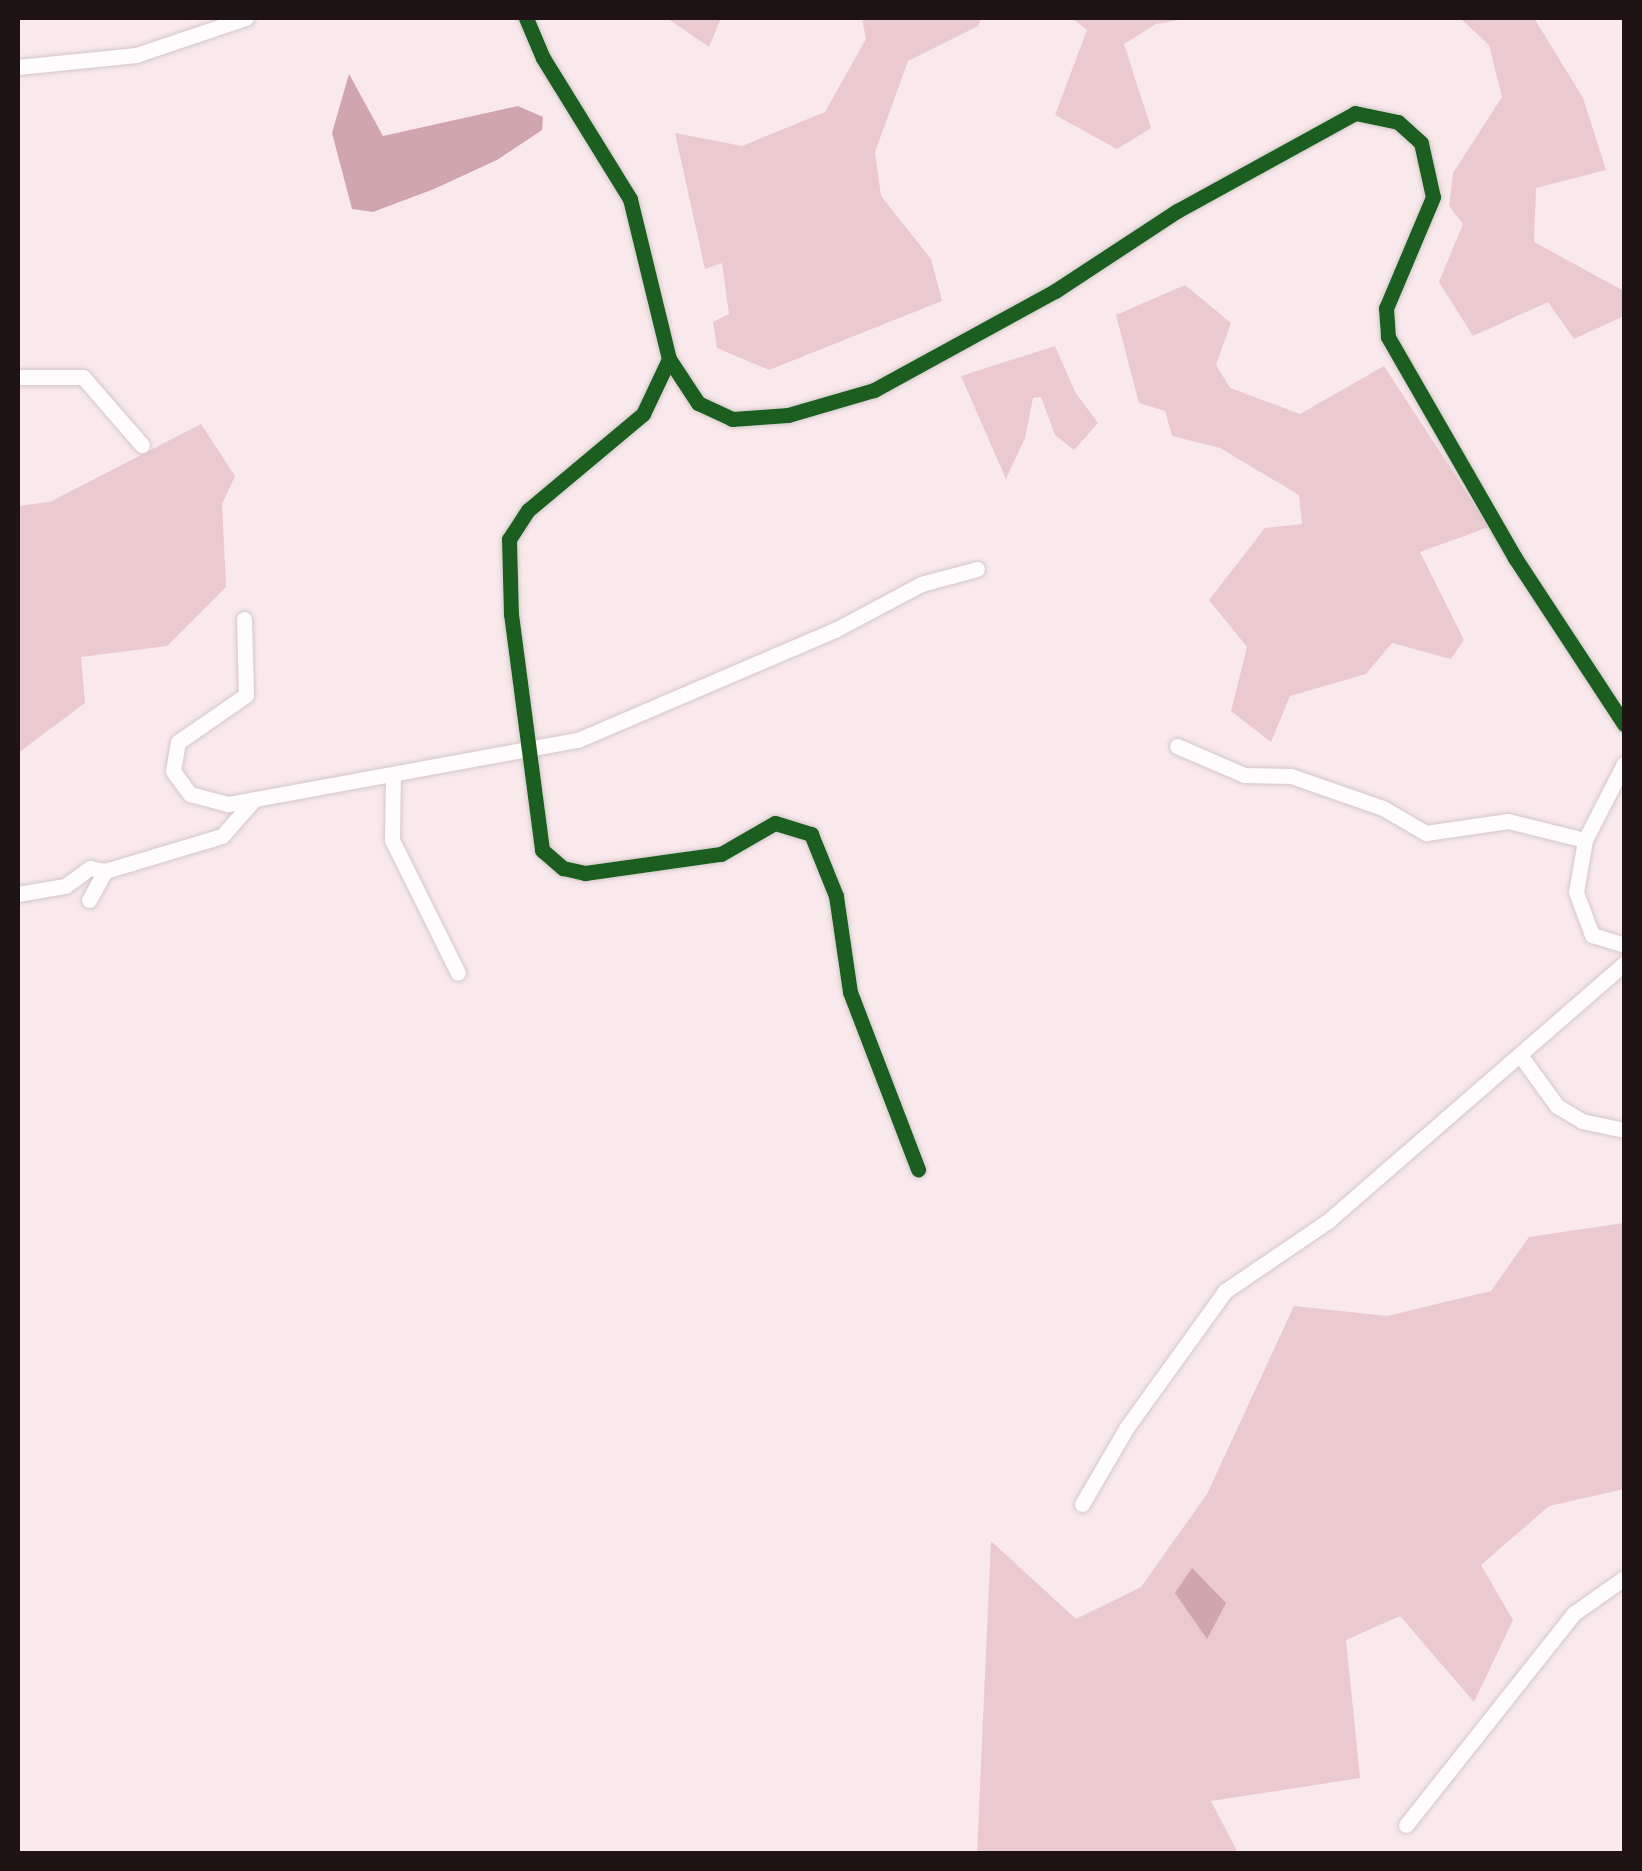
<!DOCTYPE html>
<style>
body{margin:0}
#map{position:relative;width:1642px;height:1871px;overflow:hidden;background:#f9e9ec;font-family:"Crimson Pro",serif}
div>[style]{position:absolute}
.green>*{inset:0;background:#eac9cf}
.water>*{inset:0;background:#d0a5ae}
.roads{filter:drop-shadow(0 0 2px #d5c7ca) drop-shadow(0 0 2px #d5c7ca)}
.minor>*{height:15px;margin:-7.5px;padding:0 7.5px;transform-origin:7.5px;border-radius:7.5px;background:#fefcfc}
.cycleway>*{height:15px;margin:-7.5px;padding:0 7.5px;transform-origin:7.5px;border-radius:7.5px;background:#1b5e20}
span{translate:-50% -50%;white-space:nowrap;text-align:center;line-height:1.15;-webkit-text-stroke:8px #ffe3e8;paint-order:stroke}
.frame{position:absolute;inset:0;border:20px solid #1f1316;pointer-events:none}
</style>
<div id="map">
<div class="green">
<i style="clip-path:polygon(667px 18px,721px 18px,709px 47px)"></i>
<i style="clip-path:polygon(862px 18px,981px 18px,978px 26px,908px 61px,875px 152px,881px 196px,931px 259px,942px 301px,769px 370px,717px 348px,713px 322px,729px 314px,722px 263px,705px 269px,675px 133px,742px 146px,825px 112px,866px 39px)"></i>
<i style="clip-path:polygon(1072px 18px,1189px 18px,1156px 24px,1124px 44px,1151px 128px,1117px 149px,1055px 115px,1087px 30px)"></i>
<i style="clip-path:polygon(1460px 18px,1534px 18px,1583px 98px,1606px 170px,1536px 188px,1534px 242px,1624px 291px,1624px 316px,1574px 339px,1548px 302px,1473px 336px,1439px 282px,1463px 224px,1449px 206px,1453px 173px,1502px 97px,1489px 45px)"></i>
<i style="clip-path:polygon(1185px 285px,1231px 323px,1216px 365px,1230px 388px,1300px 414px,1384px 366px,1489px 527px,1420px 552px,1464px 640px,1451px 659px,1392px 643px,1366px 674px,1290px 696px,1271px 742px,1231px 711px,1247px 647px,1209px 600px,1265px 528px,1302px 524px,1299px 495px,1220px 448px,1172px 436px,1165px 411px,1139px 403px,1116px 315px)"></i>
<i style="clip-path:polygon(1055px 346px,1075px 392px,1098px 423px,1074px 450px,1055px 435px,1041px 397px,1033px 398px,1025px 438px,1006px 479px,961px 376px)"></i>
<i style="clip-path:polygon(201px 424px,235px 476px,222px 504px,226px 587px,167px 646px,81px 657px,85px 703px,18px 753px,18px 506px,50px 502px)"></i>
<i style="clip-path:polygon(1624px 1223px,1624px 1489px,1549px 1506px,1481px 1565px,1513px 1620px,1474px 1702px,1400px 1616px,1346px 1640px,1360px 1778px,1211px 1801px,1238px 1853px,977px 1854px,991px 1541px,1076px 1619px,1141px 1587px,1207px 1494px,1294px 1306px,1387px 1316px,1491px 1291px,1529px 1237px)"></i>
</div>
<div class="water">
<i style="clip-path:polygon(349px 74px,383px 136px,518px 106px,543px 117px,542px 130px,497px 160px,434px 189px,373px 212px,352px 209px,332px 133px)"></i>
<i style="clip-path:polygon(1192px 1568px,1226px 1603px,1207px 1639px,1175px 1593px)"></i>
</div>
<div class="roads">
<div class="minor">
<i style="left:526px;top:18px;width:43px;rotate:67deg"></i>
<i style="left:543px;top:58px;width:166px;rotate:58.3deg"></i>
<i style="left:630px;top:199px;width:165px;rotate:76.3deg"></i>
<i style="left:669px;top:359px;width:53px;rotate:56.6deg"></i>
<i style="left:698px;top:403px;width:38px;rotate:25deg"></i>
<i style="left:732px;top:419px;width:56px;rotate:-4.1deg"></i>
<i style="left:788px;top:415px;width:90px;rotate:-16.2deg"></i>
<i style="left:874px;top:390px;width:206px;rotate:-28.7deg"></i>
<i style="left:1055px;top:291px;width:146px;rotate:-33.3deg"></i>
<i style="left:1177px;top:211px;width:203px;rotate:-28.8deg"></i>
<i style="left:1355px;top:113px;width:44px;rotate:11.8deg"></i>
<i style="left:1398px;top:122px;width:31px;rotate:42deg"></i>
<i style="left:1421px;top:143px;width:55px;rotate:77.5deg"></i>
<i style="left:1433px;top:197px;width:121px;rotate:112.9deg"></i>
<i style="left:1386px;top:308px;width:29px;rotate:86deg"></i>
<i style="left:1388px;top:337px;width:255px;rotate:60.1deg"></i>
<i style="left:1515px;top:558px;width:199px;rotate:56.7deg"></i>
<i style="left:18px;top:67px;width:119px;rotate:-5.8deg"></i>
<i style="left:136px;top:55px;width:116px;rotate:-18.6deg"></i>
<i style="left:669px;top:359px;width:61px;rotate:115.3deg"></i>
<i style="left:643px;top:414px;width:150px;rotate:140.1deg"></i>
<i style="left:528px;top:510px;width:35px;rotate:123deg"></i>
<i style="left:509px;top:539px;width:75px;rotate:88.5deg"></i>
<i style="left:511px;top:614px;width:238px;rotate:82.5deg"></i>
<i style="left:542px;top:850px;width:28px;rotate:41deg"></i>
<i style="left:563px;top:868px;width:23px;rotate:13deg"></i>
<i style="left:585px;top:873px;width:137px;rotate:-8deg"></i>
<i style="left:721px;top:854px;width:62px;rotate:-29.9deg"></i>
<i style="left:775px;top:823px;width:38px;rotate:17deg"></i>
<i style="left:811px;top:834px;width:67px;rotate:68deg"></i>
<i style="left:836px;top:896px;width:97px;rotate:81.7deg"></i>
<i style="left:850px;top:992px;width:190px;rotate:69deg"></i>
<i style="left:18px;top:377px;width:65px"></i>
<i style="left:83px;top:377px;width:90px;rotate:49.1deg"></i>
<i style="left:244px;top:619px;width:76px;rotate:88.5deg"></i>
<i style="left:246px;top:695px;width:83px;rotate:145.3deg"></i>
<i style="left:178px;top:742px;width:29px;rotate:100deg"></i>
<i style="left:173px;top:771px;width:29px;rotate:54deg"></i>
<i style="left:190px;top:794px;width:39px;rotate:15deg"></i>
<i style="left:228px;top:804px;width:356px;rotate:-10.4deg"></i>
<i style="left:578px;top:740px;width:280px;rotate:-23.2deg"></i>
<i style="left:835px;top:630px;width:98px;rotate:-28.1deg"></i>
<i style="left:921px;top:584px;width:58px;rotate:-15deg"></i>
<i style="left:1177px;top:746px;width:73px;rotate:23.4deg"></i>
<i style="left:1244px;top:775px;width:47px;rotate:1.2deg"></i>
<i style="left:1291px;top:776px;width:97px;rotate:19.2deg"></i>
<i style="left:1383px;top:808px;width:50px;rotate:30.2deg"></i>
<i style="left:1426px;top:833px;width:83px;rotate:-8.3deg"></i>
<i style="left:1508px;top:821px;width:79px;rotate:13.9deg"></i>
<i style="left:1624px;top:764px;width:85px;rotate:117.2deg"></i>
<i style="left:1585px;top:840px;width:53px;rotate:99.8deg"></i>
<i style="left:1576px;top:892px;width:46px;rotate:69.6deg"></i>
<i style="left:1592px;top:935px;width:34px;rotate:17deg"></i>
<i style="left:393px;top:775px;width:65px;rotate:90.9deg"></i>
<i style="left:392px;top:840px;width:148px;rotate:63.6deg"></i>
<i style="left:18px;top:894px;width:48px;rotate:-9.7deg"></i>
<i style="left:65px;top:886px;width:31px;rotate:-36deg"></i>
<i style="left:90px;top:868px;width:15px;rotate:11deg"></i>
<i style="left:89px;top:900px;width:33px;rotate:-61deg"></i>
<i style="left:105px;top:871px;width:122px;rotate:-16.7deg"></i>
<i style="left:222px;top:836px;width:45px;rotate:-48.6deg"></i>
<i style="left:1520px;top:1055px;width:63px;rotate:54deg"></i>
<i style="left:1557px;top:1106px;width:29px;rotate:31deg"></i>
<i style="left:1582px;top:1121px;width:43px;rotate:12.1deg"></i>
<i style="left:1082px;top:1504px;width:89px;rotate:-59.7deg"></i>
<i style="left:1127px;top:1427px;width:168px;rotate:-54.2deg"></i>
<i style="left:1225px;top:1291px;width:125px;rotate:-34.2deg"></i>
<i style="left:1328px;top:1221px;width:392px;rotate:-41deg"></i>
<i style="left:1406px;top:1825px;width:269px;rotate:-51.6deg"></i>
<i style="left:1573px;top:1614px;width:62px;rotate:-35.2deg"></i>
</div>
</div>
<div class="cycleway">
<i style="left:526px;top:18px;width:43px;rotate:67deg"></i>
<i style="left:543px;top:58px;width:166px;rotate:58.3deg"></i>
<i style="left:630px;top:199px;width:165px;rotate:76.3deg"></i>
<i style="left:669px;top:359px;width:53px;rotate:56.6deg"></i>
<i style="left:698px;top:403px;width:38px;rotate:25deg"></i>
<i style="left:732px;top:419px;width:56px;rotate:-4.1deg"></i>
<i style="left:788px;top:415px;width:90px;rotate:-16.2deg"></i>
<i style="left:874px;top:390px;width:206px;rotate:-28.7deg"></i>
<i style="left:1055px;top:291px;width:146px;rotate:-33.3deg"></i>
<i style="left:1177px;top:211px;width:203px;rotate:-28.8deg"></i>
<i style="left:1355px;top:113px;width:44px;rotate:11.8deg"></i>
<i style="left:1398px;top:122px;width:31px;rotate:42deg"></i>
<i style="left:1421px;top:143px;width:55px;rotate:77.5deg"></i>
<i style="left:1433px;top:197px;width:121px;rotate:112.9deg"></i>
<i style="left:1386px;top:308px;width:29px;rotate:86deg"></i>
<i style="left:1388px;top:337px;width:255px;rotate:60.1deg"></i>
<i style="left:1515px;top:558px;width:199px;rotate:56.7deg"></i>
<i style="left:669px;top:359px;width:61px;rotate:115.3deg"></i>
<i style="left:643px;top:414px;width:150px;rotate:140.1deg"></i>
<i style="left:528px;top:510px;width:35px;rotate:123deg"></i>
<i style="left:509px;top:539px;width:75px;rotate:88.5deg"></i>
<i style="left:511px;top:614px;width:238px;rotate:82.5deg"></i>
<i style="left:542px;top:850px;width:28px;rotate:41deg"></i>
<i style="left:563px;top:868px;width:23px;rotate:13deg"></i>
<i style="left:585px;top:873px;width:137px;rotate:-8deg"></i>
<i style="left:721px;top:854px;width:62px;rotate:-29.9deg"></i>
<i style="left:775px;top:823px;width:38px;rotate:17deg"></i>
<i style="left:811px;top:834px;width:67px;rotate:68deg"></i>
<i style="left:836px;top:896px;width:97px;rotate:81.7deg"></i>
<i style="left:850px;top:992px;width:190px;rotate:69deg"></i>
</div>
<div class="frame"></div>
</div>
